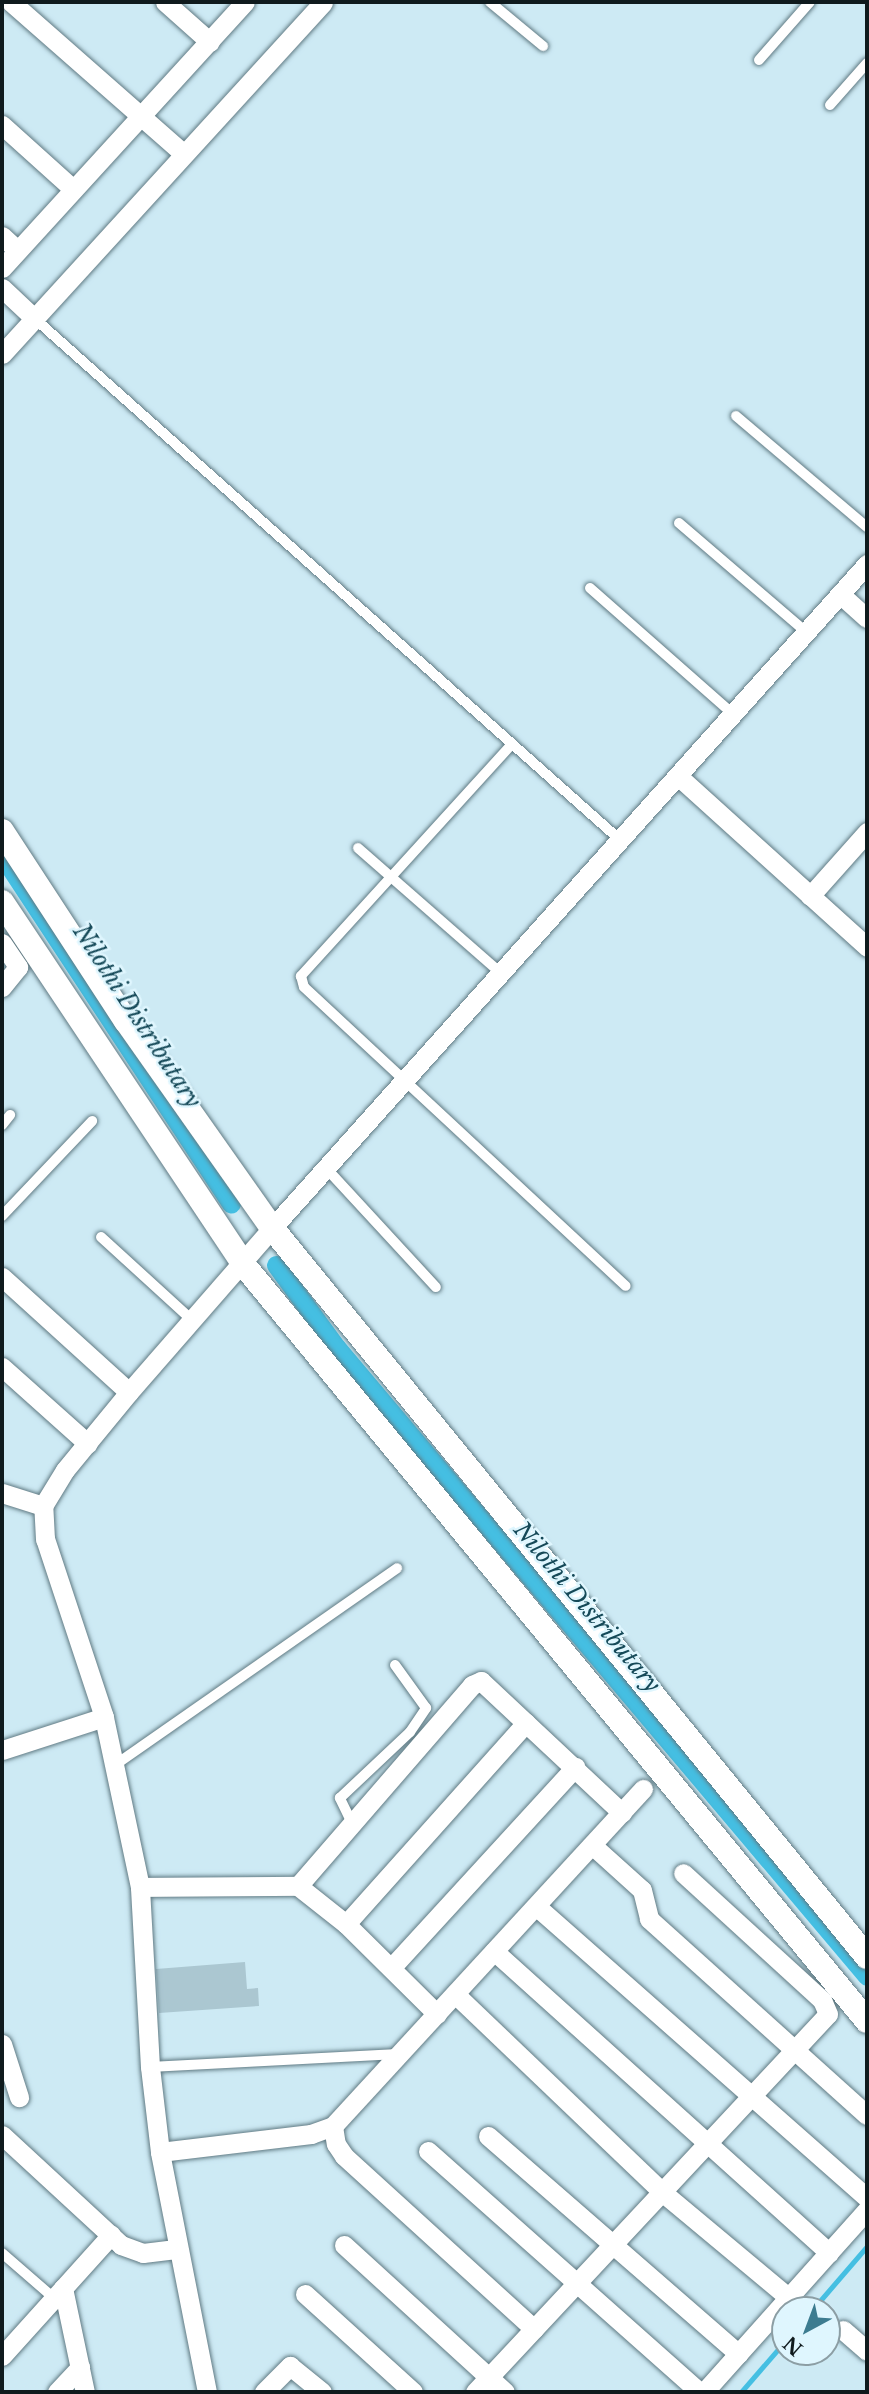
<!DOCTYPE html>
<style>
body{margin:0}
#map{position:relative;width:869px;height:2394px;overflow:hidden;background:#cdeaf4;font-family:"Libre Baskerville",serif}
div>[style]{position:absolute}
.stream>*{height:5px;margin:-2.5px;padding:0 2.5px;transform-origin:2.5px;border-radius:2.5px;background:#45bfe2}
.canal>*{height:19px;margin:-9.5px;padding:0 9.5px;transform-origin:9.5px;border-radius:9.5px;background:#45bfe2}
.building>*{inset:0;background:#abc7d1}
.roads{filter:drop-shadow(0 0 2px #607a83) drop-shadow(0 0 2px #607a83)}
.service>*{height:10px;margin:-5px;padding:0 5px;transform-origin:5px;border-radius:5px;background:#fff}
.minor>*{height:19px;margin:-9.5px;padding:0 9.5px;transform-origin:9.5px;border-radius:9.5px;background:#fff}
.tertiary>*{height:24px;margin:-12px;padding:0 12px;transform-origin:12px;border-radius:12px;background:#fff}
span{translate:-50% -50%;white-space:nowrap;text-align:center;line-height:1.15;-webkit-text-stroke:5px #dff6fe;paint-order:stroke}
.water-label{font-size:23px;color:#154958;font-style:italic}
.frame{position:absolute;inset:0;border:4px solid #0f1a1d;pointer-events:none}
.north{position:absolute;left:771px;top:2296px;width:70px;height:70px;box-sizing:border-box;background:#dff6fe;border:2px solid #8c9ea4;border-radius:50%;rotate:221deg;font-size:19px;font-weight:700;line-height:28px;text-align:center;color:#0f1a1d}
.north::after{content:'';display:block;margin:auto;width:24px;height:32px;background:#3d7c90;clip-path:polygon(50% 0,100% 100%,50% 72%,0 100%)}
</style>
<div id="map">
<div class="stream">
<i style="left:812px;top:2310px;width:84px;rotate:-49.3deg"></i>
<i style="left:741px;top:2392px;width:67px;rotate:-49.2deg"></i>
</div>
<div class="canal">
<i style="left:2px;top:855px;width:417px;rotate:56.7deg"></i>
<i style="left:276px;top:1265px;width:102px;rotate:53.8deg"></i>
<i style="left:336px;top:1347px;width:823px;rotate:49.83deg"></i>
</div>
<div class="building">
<i style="clip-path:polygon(245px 1962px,247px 1989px,258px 1988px,259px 2006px,159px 2013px,156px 1969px)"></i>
</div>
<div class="roads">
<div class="service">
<i style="left:490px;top:2px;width:69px;rotate:39.7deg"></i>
<i style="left:759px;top:60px;width:77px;rotate:-48.7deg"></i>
<i style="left:830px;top:105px;width:56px;rotate:-48.6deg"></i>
<i style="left:34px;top:318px;width:785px;rotate:41.69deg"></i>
<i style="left:736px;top:416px;width:172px;rotate:40.3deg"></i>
<i style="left:679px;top:523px;width:167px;rotate:40.6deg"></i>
<i style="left:590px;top:588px;width:191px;rotate:41.4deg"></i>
<i style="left:512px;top:744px;width:314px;rotate:132.3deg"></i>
<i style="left:301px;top:976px;width:11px;rotate:75deg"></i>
<i style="left:304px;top:987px;width:439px;rotate:42.9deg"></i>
<i style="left:358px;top:848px;width:190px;rotate:41.2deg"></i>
<i style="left:2px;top:1125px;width:13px;rotate:-51deg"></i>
<i style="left:326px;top:1168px;width:162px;rotate:47.3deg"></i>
<i style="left:2px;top:1216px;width:131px;rotate:-46.5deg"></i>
<i style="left:101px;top:1237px;width:125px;rotate:42.4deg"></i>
<i style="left:115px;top:1765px;width:344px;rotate:-34.9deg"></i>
<i style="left:352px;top:1823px;width:28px;rotate:-116deg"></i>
<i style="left:340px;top:1798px;width:96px;rotate:-43.3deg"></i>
<i style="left:410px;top:1732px;width:29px;rotate:-56deg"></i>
<i style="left:426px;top:1708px;width:53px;rotate:-125.8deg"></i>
<i style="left:150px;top:2067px;width:248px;rotate:-3deg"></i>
<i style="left:2px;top:2253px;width:69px;rotate:40.9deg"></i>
</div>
<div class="minor">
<i style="left:11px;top:2px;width:230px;rotate:41.3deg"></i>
<i style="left:165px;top:2px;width:60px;rotate:41.6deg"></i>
<i style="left:2px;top:125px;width:96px;rotate:42deg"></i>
<i style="left:2px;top:236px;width:21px;rotate:43deg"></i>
<i style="left:2px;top:268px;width:360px;rotate:-47.6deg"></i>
<i style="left:2px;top:288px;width:44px;rotate:43.2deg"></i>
<i style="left:2px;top:354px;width:476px;rotate:-47.6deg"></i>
<i style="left:840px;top:594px;width:36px;rotate:42deg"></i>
<i style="left:678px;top:776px;width:255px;rotate:42.1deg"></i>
<i style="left:810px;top:896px;width:86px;rotate:-48.3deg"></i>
<i style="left:2px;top:943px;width:29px;rotate:56deg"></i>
<i style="left:18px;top:967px;width:26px;rotate:129deg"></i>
<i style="left:2px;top:1277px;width:171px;rotate:42.2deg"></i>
<i style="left:2px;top:1367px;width:115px;rotate:41.8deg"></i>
<i style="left:2px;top:1493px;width:43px;rotate:17.6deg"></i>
<i style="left:2px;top:1750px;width:107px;rotate:-17.9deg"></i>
<i style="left:592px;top:1845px;width:67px;rotate:42deg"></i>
<i style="left:642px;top:1890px;width:30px;rotate:76deg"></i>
<i style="left:649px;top:1919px;width:293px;rotate:42deg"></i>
<i style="left:298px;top:1886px;width:61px;rotate:38.4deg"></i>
<i style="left:346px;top:1924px;width:128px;rotate:44.7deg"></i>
<i style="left:140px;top:1887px;width:158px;rotate:-0.4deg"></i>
<i style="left:298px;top:1886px;width:266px;rotate:-49.1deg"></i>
<i style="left:472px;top:1685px;width:10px;rotate:-24deg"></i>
<i style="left:481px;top:1681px;width:193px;rotate:43.1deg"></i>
<i style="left:536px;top:1906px;width:441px;rotate:41.4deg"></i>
<i style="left:346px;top:1924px;width:270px;rotate:-48.2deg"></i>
<i style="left:494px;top:1951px;width:451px;rotate:42deg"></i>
<i style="left:391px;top:1968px;width:273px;rotate:-47.5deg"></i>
<i style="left:455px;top:1994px;width:286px;rotate:43.7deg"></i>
<i style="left:662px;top:2192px;width:165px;rotate:39.8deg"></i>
<i style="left:2px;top:2044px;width:56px;rotate:72.2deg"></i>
<i style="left:333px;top:2126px;width:18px;rotate:81deg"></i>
<i style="left:336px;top:2144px;width:14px;rotate:56deg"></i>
<i style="left:344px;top:2156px;width:257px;rotate:42.3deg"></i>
<i style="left:2px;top:2135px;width:162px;rotate:42.7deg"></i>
<i style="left:121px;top:2245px;width:23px;rotate:20deg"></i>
<i style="left:143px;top:2253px;width:33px;rotate:-7deg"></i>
<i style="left:488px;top:2136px;width:332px;rotate:41deg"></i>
<i style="left:428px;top:2151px;width:363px;rotate:41.6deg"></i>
<i style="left:160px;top:2152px;width:152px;rotate:-6.8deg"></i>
<i style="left:311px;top:2134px;width:23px;rotate:-20deg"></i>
<i style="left:333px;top:2126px;width:458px;rotate:-47.4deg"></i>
<i style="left:344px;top:2245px;width:218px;rotate:42.4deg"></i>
<i style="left:63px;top:2288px;width:106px;rotate:78.1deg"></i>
<i style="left:305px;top:2294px;width:146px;rotate:42.2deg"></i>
<i style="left:843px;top:2330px;width:32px;rotate:41deg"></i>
<i style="left:2px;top:2356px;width:163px;rotate:-48deg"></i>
<i style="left:57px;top:2392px;width:34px;rotate:-47deg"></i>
<i style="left:207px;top:2392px;width:245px;rotate:-101.1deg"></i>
<i style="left:160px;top:2152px;width:86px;rotate:-96.7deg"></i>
<i style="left:150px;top:2067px;width:180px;rotate:-93.2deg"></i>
<i style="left:140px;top:1887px;width:174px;rotate:-102deg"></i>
<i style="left:104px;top:1717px;width:188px;rotate:-108.3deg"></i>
<i style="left:45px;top:1539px;width:33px;rotate:-93deg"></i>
<i style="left:43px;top:1506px;width:42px;rotate:-58.6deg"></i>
<i style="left:65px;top:1470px;width:101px;rotate:-50.6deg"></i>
<i style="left:129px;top:1392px;width:218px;rotate:-48.9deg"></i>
<i style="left:272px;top:1228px;width:892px;rotate:-48.14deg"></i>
<i style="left:264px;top:2392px;width:37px;rotate:-45deg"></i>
<i style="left:290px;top:2366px;width:41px;rotate:39.1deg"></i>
<i style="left:475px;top:2392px;width:517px;rotate:-46.96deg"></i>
<i style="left:828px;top:2014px;width:15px;rotate:-113deg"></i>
<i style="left:822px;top:2000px;width:188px;rotate:-137.6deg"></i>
<i style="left:704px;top:2392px;width:244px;rotate:-48.2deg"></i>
</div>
<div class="tertiary">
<i style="left:2px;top:831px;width:227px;rotate:56.9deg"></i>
<i style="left:126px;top:1021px;width:253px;rotate:54.8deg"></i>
<i style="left:272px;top:1228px;width:941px;rotate:50.78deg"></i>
<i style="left:2px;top:902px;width:435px;rotate:56.3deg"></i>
<i style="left:243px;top:1264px;width:981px;rotate:50.5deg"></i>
</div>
</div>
<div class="water-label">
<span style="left:137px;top:1016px;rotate:57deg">Nilothi Distributary</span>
<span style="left:587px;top:1607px;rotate:50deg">Nilothi Distributary</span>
</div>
<div class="frame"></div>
<div class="north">N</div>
</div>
